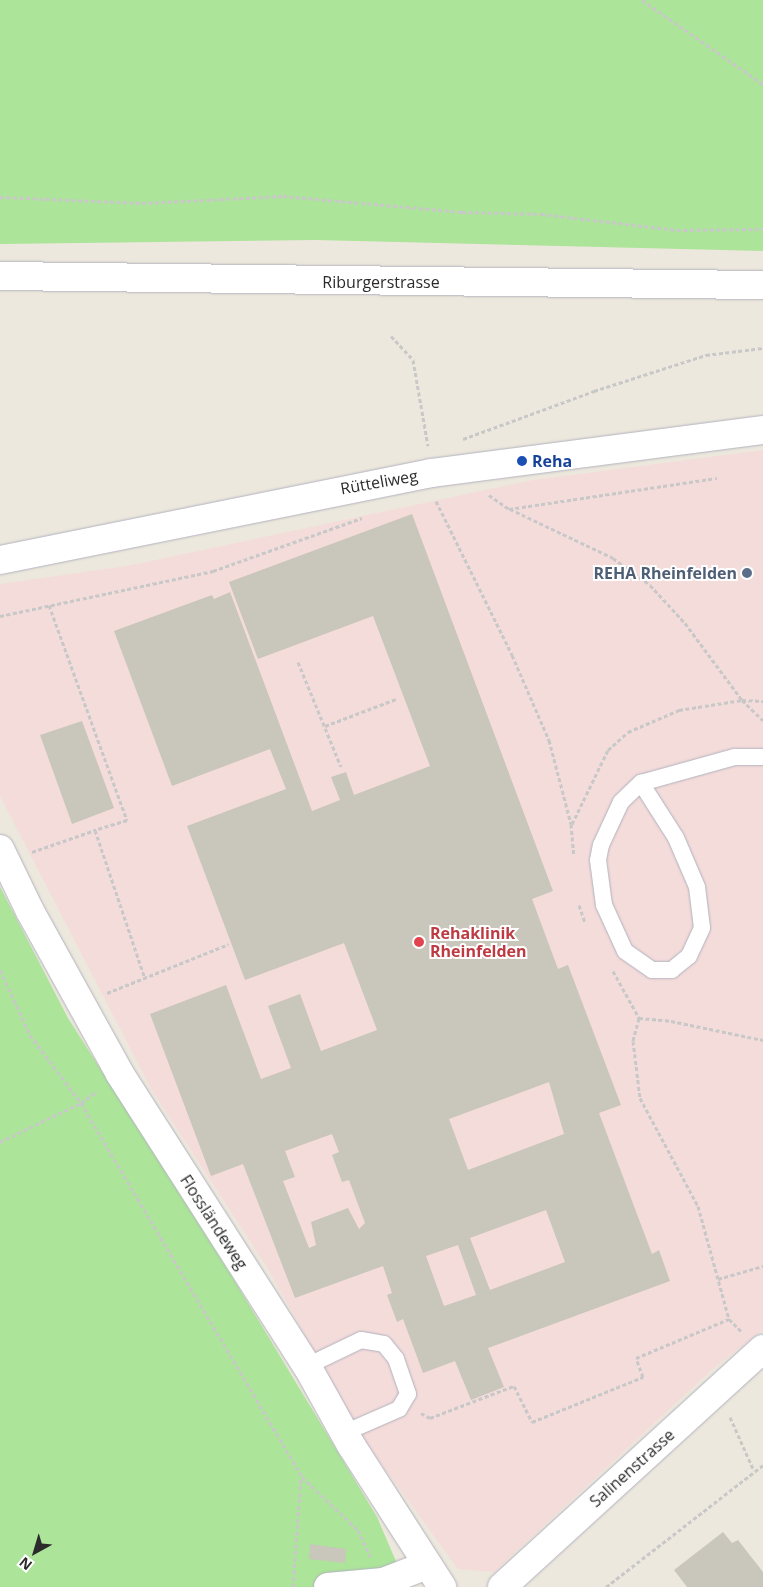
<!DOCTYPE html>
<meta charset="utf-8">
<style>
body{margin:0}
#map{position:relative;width:763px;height:1587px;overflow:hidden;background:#ede8dd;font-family:"Open Sans",sans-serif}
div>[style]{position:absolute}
.medical>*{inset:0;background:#f4dcda}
.green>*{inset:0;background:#ace499}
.building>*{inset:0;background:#c9c6bc}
.path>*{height:3px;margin-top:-1.5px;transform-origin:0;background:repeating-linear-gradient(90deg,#c8c8c8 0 4px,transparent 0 6.5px)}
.roads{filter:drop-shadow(0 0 1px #b1b2bf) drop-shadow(0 0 1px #b1b2bf)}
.lane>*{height:16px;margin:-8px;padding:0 8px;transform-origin:8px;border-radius:8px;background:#fff}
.street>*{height:28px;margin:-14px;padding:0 14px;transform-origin:14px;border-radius:14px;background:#fff}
.secondary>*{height:28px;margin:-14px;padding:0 14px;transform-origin:14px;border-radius:14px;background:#fff}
.dots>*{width:14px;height:14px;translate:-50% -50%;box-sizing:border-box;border:2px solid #fff;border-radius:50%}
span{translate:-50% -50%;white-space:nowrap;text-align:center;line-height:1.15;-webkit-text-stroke:4px #fff;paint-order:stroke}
.street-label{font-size:16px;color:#2b2b2b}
.transit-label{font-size:16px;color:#164399;font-weight:700}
.left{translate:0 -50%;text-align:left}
.service-label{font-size:16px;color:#4e5e75;font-weight:700}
.right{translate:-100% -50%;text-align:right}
.health-label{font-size:16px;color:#be3a42;font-weight:700}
.north{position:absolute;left:10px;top:1527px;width:50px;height:50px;-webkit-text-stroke:4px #fff;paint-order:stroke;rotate:219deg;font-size:14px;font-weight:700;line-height:20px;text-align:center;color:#2b2b2b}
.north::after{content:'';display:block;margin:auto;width:18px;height:22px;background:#2b2b2b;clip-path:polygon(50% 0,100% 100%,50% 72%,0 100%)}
</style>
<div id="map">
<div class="medical">
<i style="clip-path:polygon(763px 450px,763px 1330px,715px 1367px,494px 1572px,458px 1569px,368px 1446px,266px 1266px,151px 1089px,0 796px,0 584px,127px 566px,533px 480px)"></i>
</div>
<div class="green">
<i style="clip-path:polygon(0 0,763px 0,763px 251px,315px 240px,0 244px)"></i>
<i style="clip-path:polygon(0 887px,68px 1018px,231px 1275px,377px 1517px,407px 1587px,0 1587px)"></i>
</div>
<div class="building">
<i style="clip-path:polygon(evenodd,412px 514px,553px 891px,532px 899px,558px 969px,568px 965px,621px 1105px,599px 1113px,652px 1254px,659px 1250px,670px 1281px,488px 1348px,504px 1387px,471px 1400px,455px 1361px,423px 1373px,403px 1319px,397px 1322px,387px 1295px,392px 1293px,383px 1266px,295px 1298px,243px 1164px,211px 1176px,150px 1014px,226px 985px,261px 1079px,291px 1068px,268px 1006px,300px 994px,321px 1051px,377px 1030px,344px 943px,245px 980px,187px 826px,286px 789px,270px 749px,172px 786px,114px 631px,212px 595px,214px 599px,230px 592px,312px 811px,340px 800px,331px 777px,346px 772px,354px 795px,430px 766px,373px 616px,258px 659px,229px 582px,412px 514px,549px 1082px,564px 1134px,468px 1170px,449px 1119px,549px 1082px,412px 514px,332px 1134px,339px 1152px,332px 1155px,342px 1182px,349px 1180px,365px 1223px,359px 1229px,348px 1208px,311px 1222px,316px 1245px,309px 1248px,283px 1181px,295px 1177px,285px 1151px,332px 1134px,412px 514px,546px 1210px,565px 1262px,490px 1290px,470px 1238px,546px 1210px,412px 514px,458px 1245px,476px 1295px,444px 1306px,426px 1256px,458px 1245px)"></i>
<i style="clip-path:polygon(82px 721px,114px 808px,72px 824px,40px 735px)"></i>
<i style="clip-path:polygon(723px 1532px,732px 1543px,738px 1540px,763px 1572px,763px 1587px,687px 1587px,674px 1570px)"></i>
<i style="clip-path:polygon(310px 1544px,346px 1549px,345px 1563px,309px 1559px)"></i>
</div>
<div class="path">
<i style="left:642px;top:0;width:147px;rotate:34.8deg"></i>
<i style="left:0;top:197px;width:142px;rotate:2.4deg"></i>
<i style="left:142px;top:203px;width:141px;rotate:-2.8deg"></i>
<i style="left:283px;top:196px;width:180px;rotate:5.1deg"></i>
<i style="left:462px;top:212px;width:79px;rotate:1.5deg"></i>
<i style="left:541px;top:214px;width:137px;rotate:6.7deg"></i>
<i style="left:677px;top:230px;width:86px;rotate:-0.7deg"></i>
<i style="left:391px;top:336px;width:33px;rotate:47deg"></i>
<i style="left:413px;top:360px;width:87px;rotate:80.1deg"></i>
<i style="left:463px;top:439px;width:140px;rotate:-20.1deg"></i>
<i style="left:594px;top:391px;width:118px;rotate:-17.8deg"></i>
<i style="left:706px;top:355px;width:57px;rotate:-7deg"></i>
<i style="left:489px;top:495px;width:24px;rotate:35deg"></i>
<i style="left:509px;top:509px;width:210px;rotate:-8.5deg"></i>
<i style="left:436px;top:501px;width:172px;rotate:63.7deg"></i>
<i style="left:512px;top:655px;width:93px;rotate:66.5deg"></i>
<i style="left:549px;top:740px;width:87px;rotate:75.3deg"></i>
<i style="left:571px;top:824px;width:32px;rotate:85deg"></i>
<i style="left:510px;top:509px;width:114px;rotate:25.4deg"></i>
<i style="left:613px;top:558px;width:46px;rotate:36.1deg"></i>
<i style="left:650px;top:585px;width:52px;rotate:47.4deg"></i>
<i style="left:685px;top:623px;width:96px;rotate:53.5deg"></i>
<i style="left:742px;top:700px;width:29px;rotate:44deg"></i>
<i style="left:49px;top:605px;width:229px;rotate:70.1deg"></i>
<i style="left:127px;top:820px;width:34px;rotate:163deg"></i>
<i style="left:95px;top:830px;width:154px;rotate:71.4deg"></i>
<i style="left:0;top:616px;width:218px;rotate:-11.9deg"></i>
<i style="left:213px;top:571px;width:158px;rotate:-19.6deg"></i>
<i style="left:298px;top:662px;width:113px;rotate:67.7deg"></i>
<i style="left:325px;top:726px;width:76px;rotate:-20.8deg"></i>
<i style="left:572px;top:824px;width:82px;rotate:-64.1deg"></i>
<i style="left:608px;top:750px;width:27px;rotate:-42deg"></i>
<i style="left:628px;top:732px;width:56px;rotate:-23.3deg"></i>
<i style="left:679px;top:710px;width:64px;rotate:-9deg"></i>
<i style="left:742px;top:700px;width:21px;rotate:3deg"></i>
<i style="left:32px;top:852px;width:67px;rotate:-19.2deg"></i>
<i style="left:579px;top:905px;width:18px;rotate:71deg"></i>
<i style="left:0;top:970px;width:72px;rotate:65.2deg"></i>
<i style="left:30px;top:1035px;width:85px;rotate:53.1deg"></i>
<i style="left:81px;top:1103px;width:434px;rotate:59.4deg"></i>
<i style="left:302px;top:1477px;width:77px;rotate:43.4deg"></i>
<i style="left:358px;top:1530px;width:29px;rotate:65deg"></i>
<i style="left:613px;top:971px;width:54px;rotate:61deg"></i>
<i style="left:639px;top:1018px;width:32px;rotate:5deg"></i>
<i style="left:671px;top:1021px;width:94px;rotate:11.7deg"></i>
<i style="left:107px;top:993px;width:131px;rotate:-21.9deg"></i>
<i style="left:639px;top:1018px;width:24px;rotate:105deg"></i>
<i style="left:633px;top:1041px;width:57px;rotate:83deg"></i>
<i style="left:640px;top:1098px;width:123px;rotate:61.8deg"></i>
<i style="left:698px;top:1206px;width:117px;rotate:74.7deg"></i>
<i style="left:729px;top:1319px;width:18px;rotate:45deg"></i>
<i style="left:0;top:1142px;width:90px;rotate:-25.7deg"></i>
<i style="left:81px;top:1103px;width:20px;rotate:-37deg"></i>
<i style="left:718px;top:1279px;width:47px;rotate:-16.1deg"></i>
<i style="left:421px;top:1413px;width:10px;rotate:29deg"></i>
<i style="left:430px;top:1418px;width:90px;rotate:-20.9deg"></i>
<i style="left:514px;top:1386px;width:40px;rotate:63.4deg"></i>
<i style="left:532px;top:1422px;width:120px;rotate:-22.1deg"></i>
<i style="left:643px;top:1377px;width:20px;rotate:-110deg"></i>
<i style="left:636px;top:1358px;width:101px;rotate:-22.8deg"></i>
<i style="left:730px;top:1417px;width:59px;rotate:66deg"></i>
<i style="left:293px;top:1587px;width:109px;rotate:-85.8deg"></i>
<i style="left:606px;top:1587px;width:199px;rotate:-37.8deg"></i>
</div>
<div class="roads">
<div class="lane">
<i style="left:641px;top:783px;width:65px;rotate:57.5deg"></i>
<i style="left:676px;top:838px;width:53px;rotate:66.8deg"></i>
<i style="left:697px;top:887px;width:41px;rotate:83deg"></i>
<i style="left:702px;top:928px;width:31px;rotate:115deg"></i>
<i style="left:689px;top:956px;width:22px;rotate:141deg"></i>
<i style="left:672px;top:970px;width:20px;rotate:180deg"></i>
<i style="left:652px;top:970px;width:33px;rotate:-145deg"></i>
<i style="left:625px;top:951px;width:51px;rotate:-114.5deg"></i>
<i style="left:604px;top:905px;width:45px;rotate:-97.6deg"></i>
<i style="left:598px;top:860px;width:15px;rotate:-79deg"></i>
<i style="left:601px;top:845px;width:47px;rotate:-65.1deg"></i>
<i style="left:621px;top:802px;width:28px;rotate:-44deg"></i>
<i style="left:641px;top:783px;width:98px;rotate:-15.5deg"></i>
<i style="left:735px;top:757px;width:28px"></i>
<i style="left:307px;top:1366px;width:60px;rotate:-25.7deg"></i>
<i style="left:361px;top:1340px;width:23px;rotate:10deg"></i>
<i style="left:384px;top:1344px;width:19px;rotate:51deg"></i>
<i style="left:396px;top:1359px;width:37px;rotate:71deg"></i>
<i style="left:408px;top:1394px;width:17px;rotate:121deg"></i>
<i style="left:399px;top:1409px;width:60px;rotate:156.4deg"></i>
</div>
<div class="street">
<i style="left:0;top:560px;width:440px;rotate:-11.4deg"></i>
<i style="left:431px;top:473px;width:335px;rotate:-7.4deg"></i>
<i style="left:328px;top:1587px;width:55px;rotate:-5.2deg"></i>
<i style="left:383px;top:1582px;width:47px;rotate:-21.1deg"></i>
<i style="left:502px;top:1587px;width:353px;rotate:-42.4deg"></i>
</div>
<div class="secondary">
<i style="left:0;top:276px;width:763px;rotate:0.68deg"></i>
<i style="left:0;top:849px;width:69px;rotate:64.2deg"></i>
<i style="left:30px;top:911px;width:186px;rotate:61.1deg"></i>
<i style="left:120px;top:1074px;width:347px;rotate:57.4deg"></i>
<i style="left:307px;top:1366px;width:90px;rotate:60.9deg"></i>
<i style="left:351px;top:1445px;width:169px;rotate:57.3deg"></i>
</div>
</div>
<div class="dots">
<i style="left:522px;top:461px;background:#1a4fb4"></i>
<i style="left:747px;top:573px;background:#5c6f8a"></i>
<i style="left:419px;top:942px;background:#e0444e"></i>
</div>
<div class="street-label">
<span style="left:381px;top:282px">Riburgerstrasse</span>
<span style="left:379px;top:482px;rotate:-10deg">Rütteliweg</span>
<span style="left:214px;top:1222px;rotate:57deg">Flossländeweg</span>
<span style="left:632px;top:1468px;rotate:-42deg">Salinenstrasse</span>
</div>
<div class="transit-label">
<span class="left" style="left:532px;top:461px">Reha</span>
</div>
<div class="service-label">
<span class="right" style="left:737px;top:573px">REHA Rheinfelden</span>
</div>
<div class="health-label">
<span class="left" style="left:430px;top:942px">Rehaklinik<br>Rheinfelden</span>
</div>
<div class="north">N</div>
</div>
